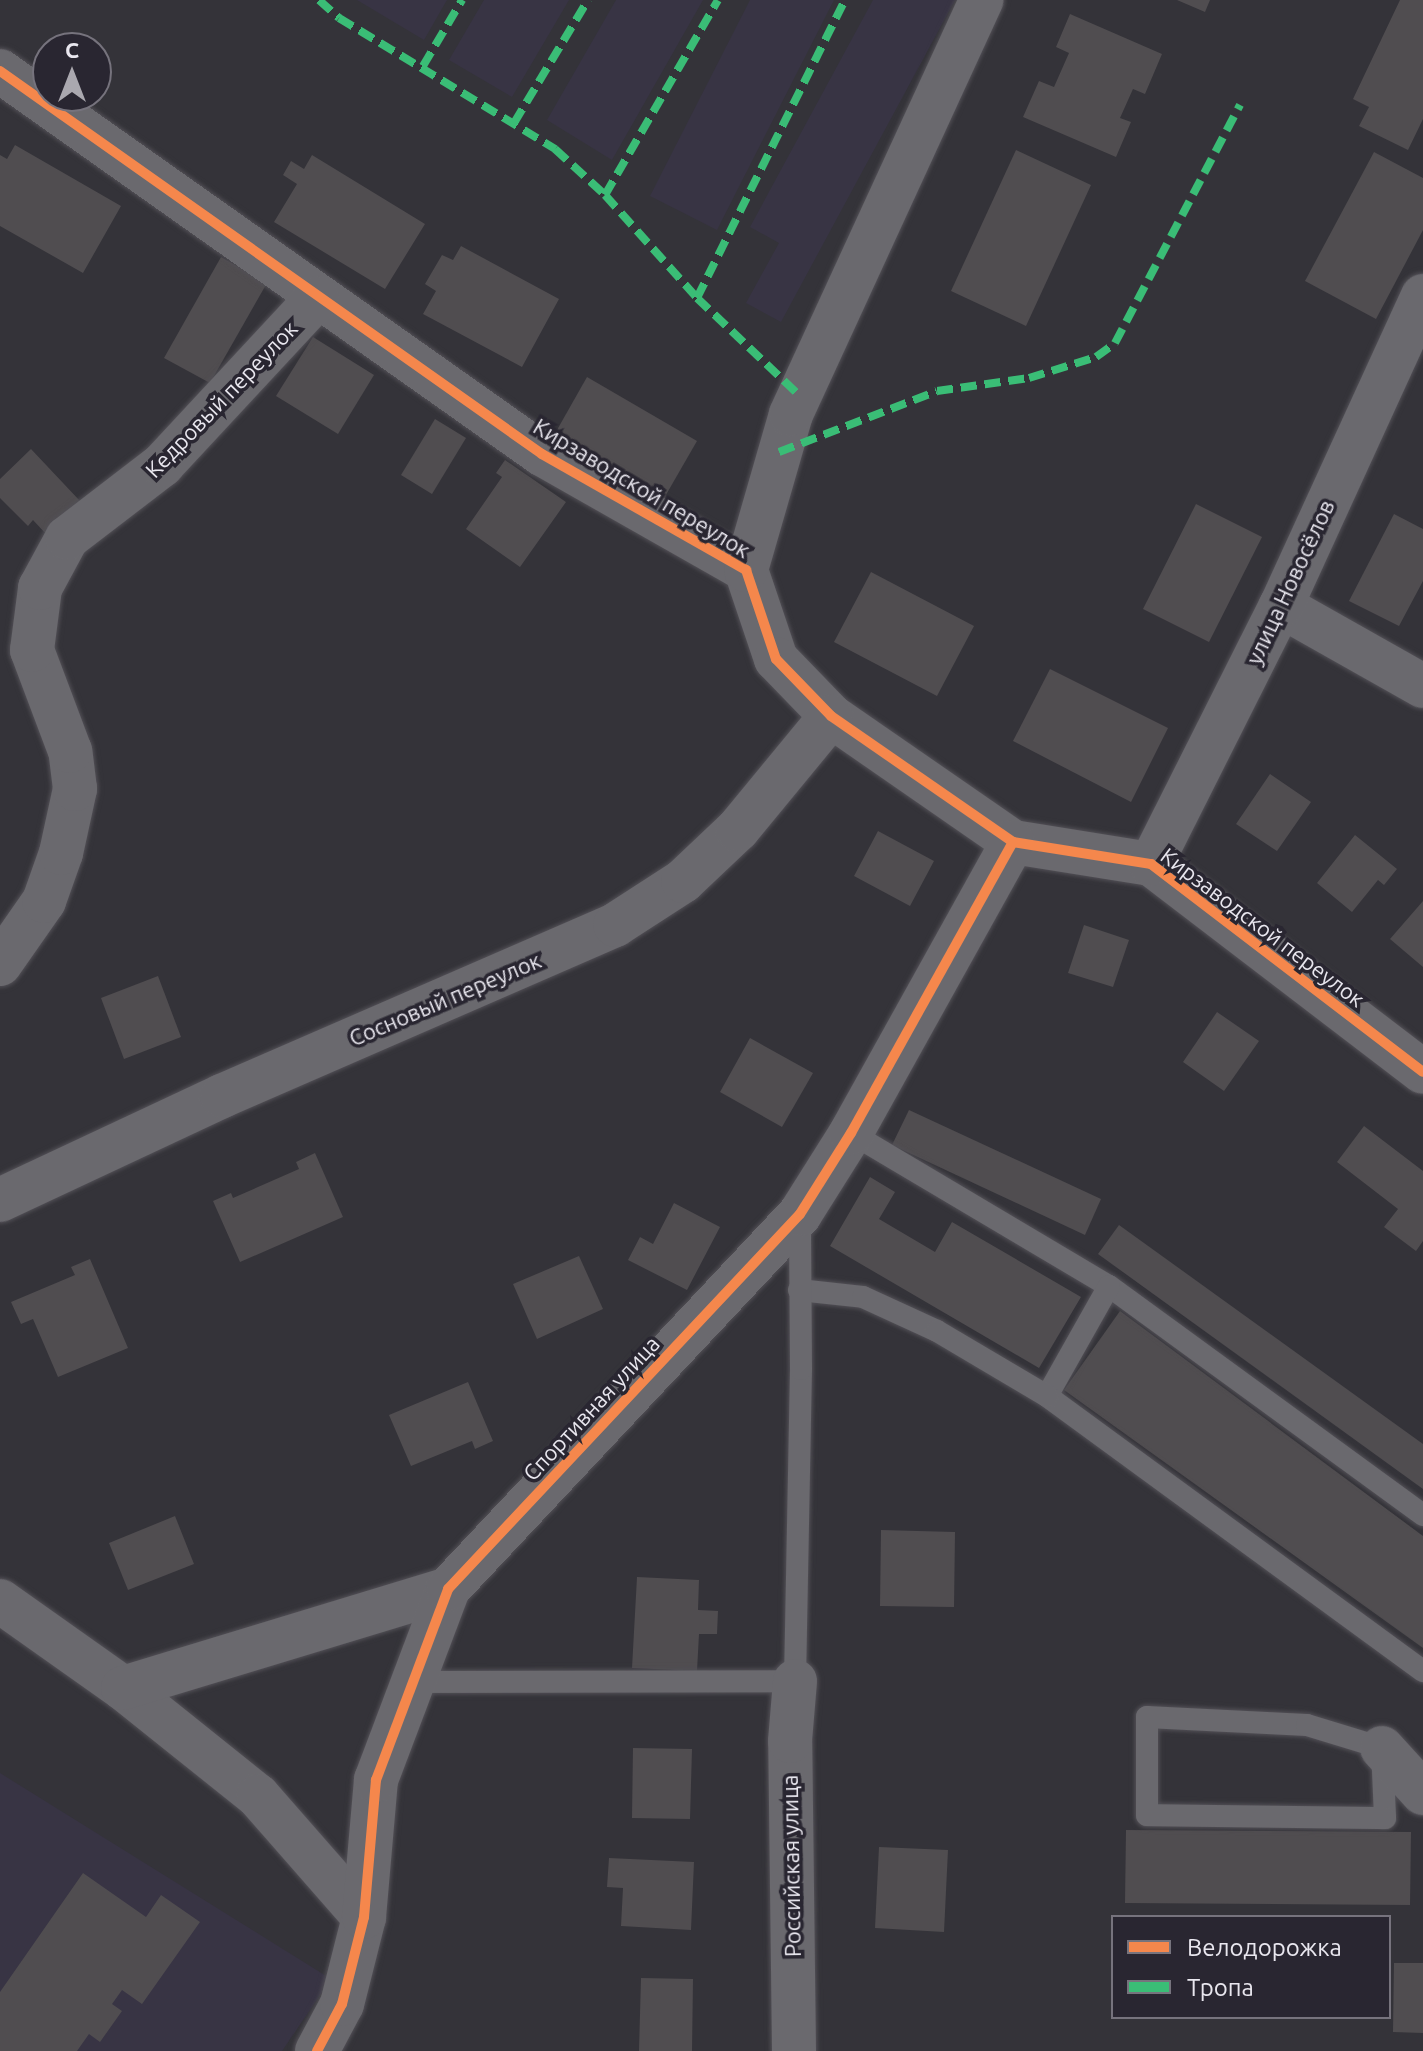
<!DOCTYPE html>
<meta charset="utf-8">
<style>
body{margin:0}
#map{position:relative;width:1423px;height:2051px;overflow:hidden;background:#343339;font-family:Ubuntu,sans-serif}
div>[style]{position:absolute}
.built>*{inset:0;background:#383444}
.building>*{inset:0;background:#504d50}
.roads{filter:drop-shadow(0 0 2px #525056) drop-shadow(0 0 2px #525056)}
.service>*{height:22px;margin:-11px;padding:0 11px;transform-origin:11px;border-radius:11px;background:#6a696e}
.minor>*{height:44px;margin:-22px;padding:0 22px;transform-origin:22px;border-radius:22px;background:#6a696e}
.quiet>*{height:8px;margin-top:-4px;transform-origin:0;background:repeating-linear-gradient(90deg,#3abd76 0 16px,transparent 0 24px)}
.cycleway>*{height:10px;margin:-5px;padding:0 5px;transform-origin:5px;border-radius:5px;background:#f5874c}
span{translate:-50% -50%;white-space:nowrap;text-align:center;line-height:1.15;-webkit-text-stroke:7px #292631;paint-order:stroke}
.street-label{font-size:22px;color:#e9e7ef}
.legend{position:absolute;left:1111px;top:1915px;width:280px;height:104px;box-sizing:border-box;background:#292631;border:2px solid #76737d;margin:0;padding:10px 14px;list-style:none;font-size:24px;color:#e9e7ef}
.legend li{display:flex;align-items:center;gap:16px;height:40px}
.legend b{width:40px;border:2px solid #76737d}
.north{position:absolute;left:32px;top:32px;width:80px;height:80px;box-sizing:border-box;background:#292631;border:2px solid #76737d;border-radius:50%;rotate:0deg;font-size:22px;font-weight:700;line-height:32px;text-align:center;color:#e9e7ef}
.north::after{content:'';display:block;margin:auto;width:28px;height:36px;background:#aaa8af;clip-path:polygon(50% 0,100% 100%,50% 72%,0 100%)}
</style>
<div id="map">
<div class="built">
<i style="clip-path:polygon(357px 0,447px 0,424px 40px)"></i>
<i style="clip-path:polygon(484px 0,569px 0,512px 97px,449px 60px)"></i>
<i style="clip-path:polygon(616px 0,703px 0,612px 160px,547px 120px)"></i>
<i style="clip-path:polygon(750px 0,834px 0,717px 230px,650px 196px)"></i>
<i style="clip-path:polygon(873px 0,955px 0,781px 322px,746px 303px,779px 243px,750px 227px)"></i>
<i style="clip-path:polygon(0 1773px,331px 1979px,282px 2051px,0 2051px)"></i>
</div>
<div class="building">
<i style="clip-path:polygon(1177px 0,1210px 0,1205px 12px)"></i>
<i style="clip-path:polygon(1400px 0,1423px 0,1423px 119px,1408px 150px,1359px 126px,1369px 107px,1353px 99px)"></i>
<i style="clip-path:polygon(1070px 14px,1162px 54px,1145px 94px,1133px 89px,1120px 118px,1131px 122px,1116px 157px,1023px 117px,1039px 81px,1054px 87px,1069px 53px,1056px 47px)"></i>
<i style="clip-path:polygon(15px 145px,121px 206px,83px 273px,0 226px,0 155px,7px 159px)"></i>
<i style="clip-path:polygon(1016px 150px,1091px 185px,1026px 326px,951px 291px)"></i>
<i style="clip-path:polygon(1374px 152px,1423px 178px,1423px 230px,1376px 319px,1305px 281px)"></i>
<i style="clip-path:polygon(312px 155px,425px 224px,385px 289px,274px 222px,297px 184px,283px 175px,291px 161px,304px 169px)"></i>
<i style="clip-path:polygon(461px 246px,559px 299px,522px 367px,423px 314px,436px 291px,425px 284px,442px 255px,453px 260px)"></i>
<i style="clip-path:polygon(221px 257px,267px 283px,210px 383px,164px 358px)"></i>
<i style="clip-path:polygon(313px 337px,374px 375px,338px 434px,276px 396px)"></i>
<i style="clip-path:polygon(587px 377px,697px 441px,663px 500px,553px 437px)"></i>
<i style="clip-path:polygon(435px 419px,466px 438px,432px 494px,401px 475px)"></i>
<i style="clip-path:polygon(31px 449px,80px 501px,46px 534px,33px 520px,28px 526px,0 498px,0 479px)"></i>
<i style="clip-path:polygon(505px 460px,566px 502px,520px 567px,466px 529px,502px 477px,496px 473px)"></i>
<i style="clip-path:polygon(1196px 504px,1262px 537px,1209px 642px,1143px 609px)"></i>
<i style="clip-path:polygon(1394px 514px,1423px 529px,1423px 581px,1399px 626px,1349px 601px)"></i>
<i style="clip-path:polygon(871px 572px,974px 626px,937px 696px,834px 642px)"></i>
<i style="clip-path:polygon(1050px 669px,1168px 728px,1131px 802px,1013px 741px)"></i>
<i style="clip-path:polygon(1270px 774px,1311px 802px,1277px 851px,1236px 824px)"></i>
<i style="clip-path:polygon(878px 831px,934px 861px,910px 906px,854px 876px)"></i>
<i style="clip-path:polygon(1355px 835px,1397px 869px,1384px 885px,1378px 880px,1352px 912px,1317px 883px)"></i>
<i style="clip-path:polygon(1423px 901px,1423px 967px,1390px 939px)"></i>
<i style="clip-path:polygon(1084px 925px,1129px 940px,1113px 987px,1068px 973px)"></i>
<i style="clip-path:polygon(158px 976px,181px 1037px,124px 1059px,101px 998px)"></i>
<i style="clip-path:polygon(1217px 1012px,1259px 1041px,1224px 1091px,1183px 1062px)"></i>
<i style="clip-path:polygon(750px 1038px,813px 1073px,782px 1127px,720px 1092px)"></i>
<i style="clip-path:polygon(909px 1110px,1101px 1199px,1085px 1235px,892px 1145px)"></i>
<i style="clip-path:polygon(1364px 1126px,1423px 1171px,1423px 1241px,1416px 1251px,1384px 1227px,1398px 1209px,1337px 1162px)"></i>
<i style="clip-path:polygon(315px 1153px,343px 1217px,240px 1262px,213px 1201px,231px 1193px,233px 1198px,299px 1169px,296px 1162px)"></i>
<i style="clip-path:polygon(870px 1177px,895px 1192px,879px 1219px,935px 1252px,952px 1222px,1081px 1297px,1039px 1368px,830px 1246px)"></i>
<i style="clip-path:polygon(674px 1203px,720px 1227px,687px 1290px,628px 1260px,640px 1237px,653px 1244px)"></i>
<i style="clip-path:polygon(1119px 1225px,1423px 1444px,1423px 1489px,1098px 1254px)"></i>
<i style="clip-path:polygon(579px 1256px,603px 1309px,537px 1339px,513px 1284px)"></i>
<i style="clip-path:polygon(90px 1259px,128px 1348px,58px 1377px,33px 1319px,21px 1324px,11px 1302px,75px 1275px,71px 1267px)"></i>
<i style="clip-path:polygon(1120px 1311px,1423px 1536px,1423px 1648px,1064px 1390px)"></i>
<i style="clip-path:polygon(468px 1382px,493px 1441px,475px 1449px,472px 1441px,411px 1466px,389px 1415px)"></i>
<i style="clip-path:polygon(175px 1516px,194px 1564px,128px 1590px,109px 1543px)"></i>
<i style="clip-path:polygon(881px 1530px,955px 1532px,954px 1607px,880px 1606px)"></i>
<i style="clip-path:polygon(637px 1577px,699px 1580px,698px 1610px,718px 1611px,717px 1634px,699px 1634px,697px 1671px,632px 1668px)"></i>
<i style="clip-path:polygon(633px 1748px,692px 1749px,690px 1819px,632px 1818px)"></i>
<i style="clip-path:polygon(1126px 1830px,1411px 1832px,1410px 1905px,1125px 1903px)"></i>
<i style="clip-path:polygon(879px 1847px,948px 1850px,944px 1932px,875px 1928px)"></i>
<i style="clip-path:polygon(609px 1858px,694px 1862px,691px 1930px,621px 1926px,623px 1888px,607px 1887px)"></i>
<i style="clip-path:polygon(83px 1873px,146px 1917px,161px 1895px,200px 1922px,142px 2004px,122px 1990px,112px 2004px,122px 2011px,100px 2042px,89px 2034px,77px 2051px,0 2051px,0 1992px)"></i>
<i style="clip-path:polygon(1394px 1963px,1423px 1963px,1423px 2033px,1393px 2032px)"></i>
<i style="clip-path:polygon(641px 1978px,693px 1979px,692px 2051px,639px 2051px)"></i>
</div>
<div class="roads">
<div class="service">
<i style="left:851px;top:1133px;width:300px;rotate:30.7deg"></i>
<i style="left:1109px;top:1286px;width:389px;rotate:36.1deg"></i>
<i style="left:1109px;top:1286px;width:126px;rotate:119.4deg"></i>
<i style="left:1047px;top:1396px;width:466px;rotate:36.2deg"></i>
<i style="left:799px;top:1290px;width:64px;rotate:6.2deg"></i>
<i style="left:863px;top:1297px;width:81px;rotate:24.7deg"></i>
<i style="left:937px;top:1331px;width:128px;rotate:30.6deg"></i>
<i style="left:411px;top:1682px;width:384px;rotate:-0.1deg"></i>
<i style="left:795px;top:1681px;width:312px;rotate:-88.9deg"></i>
<i style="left:801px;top:1369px;width:150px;rotate:-90.4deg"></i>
<i style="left:1147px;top:1717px;width:160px;rotate:2.9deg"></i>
<i style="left:1307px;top:1725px;width:78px;rotate:17deg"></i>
<i style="left:1382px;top:1748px;width:70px;rotate:87.5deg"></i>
<i style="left:1385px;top:1818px;width:238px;rotate:-179.3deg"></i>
<i style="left:1147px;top:1815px;width:98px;rotate:-90deg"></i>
</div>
<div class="minor">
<i style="left:0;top:71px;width:664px;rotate:35.25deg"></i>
<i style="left:542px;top:454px;width:235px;rotate:29.6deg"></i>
<i style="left:746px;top:570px;width:94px;rotate:71.4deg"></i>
<i style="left:776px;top:659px;width:79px;rotate:46deg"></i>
<i style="left:831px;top:716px;width:221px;rotate:34.7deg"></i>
<i style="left:1013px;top:842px;width:140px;rotate:9.1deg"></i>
<i style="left:1151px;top:864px;width:342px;rotate:37.4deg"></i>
<i style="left:746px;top:570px;width:162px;rotate:-73.9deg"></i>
<i style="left:791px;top:414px;width:456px;rotate:-65.3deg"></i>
<i style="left:1281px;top:606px;width:163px;rotate:29.4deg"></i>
<i style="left:1151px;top:864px;width:289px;rotate:-63.3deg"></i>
<i style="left:1281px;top:606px;width:341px;rotate:-65.4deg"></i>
<i style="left:0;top:964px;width:77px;rotate:-55.1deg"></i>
<i style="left:44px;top:901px;width:51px;rotate:-70.5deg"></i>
<i style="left:61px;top:853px;width:66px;rotate:-77.7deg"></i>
<i style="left:75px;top:789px;width:38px;rotate:-97deg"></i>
<i style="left:70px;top:751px;width:108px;rotate:-110.6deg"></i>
<i style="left:32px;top:650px;width:63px;rotate:-82.6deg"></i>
<i style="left:40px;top:588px;width:57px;rotate:-61.6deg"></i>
<i style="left:67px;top:538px;width:120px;rotate:-37.5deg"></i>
<i style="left:162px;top:465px;width:228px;rotate:-47.1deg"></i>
<i style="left:0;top:1200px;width:245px;rotate:-25.1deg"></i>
<i style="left:222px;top:1096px;width:429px;rotate:-23.5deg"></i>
<i style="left:615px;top:925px;width:81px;rotate:-32.9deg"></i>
<i style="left:683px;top:881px;width:76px;rotate:-43.4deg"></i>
<i style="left:738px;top:829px;width:146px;rotate:-50.5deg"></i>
<i style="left:0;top:1601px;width:151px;rotate:35.3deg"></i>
<i style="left:123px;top:1688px;width:173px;rotate:38.7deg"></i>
<i style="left:258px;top:1796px;width:161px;rotate:48.8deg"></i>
<i style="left:123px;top:1688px;width:340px;rotate:-16.9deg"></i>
<i style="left:1382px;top:1748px;width:61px;rotate:47.7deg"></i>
<i style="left:317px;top:2051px;width:53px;rotate:-62deg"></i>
<i style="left:342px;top:2004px;width:90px;rotate:-75.8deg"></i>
<i style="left:364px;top:1917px;width:138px;rotate:-85deg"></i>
<i style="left:376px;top:1780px;width:204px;rotate:-69.3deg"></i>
<i style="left:448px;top:1589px;width:514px;rotate:-46.81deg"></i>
<i style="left:800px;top:1214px;width:96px;rotate:-57.8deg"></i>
<i style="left:851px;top:1133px;width:333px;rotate:-60.9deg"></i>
<i style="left:794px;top:2051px;width:310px;rotate:-90.7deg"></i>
<i style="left:790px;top:1741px;width:60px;rotate:-85.2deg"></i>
</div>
</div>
<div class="quiet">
<i style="left:319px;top:0;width:27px;rotate:42deg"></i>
<i style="left:339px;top:18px;width:253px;rotate:31.2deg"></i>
<i style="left:555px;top:149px;width:68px;rotate:42.6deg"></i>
<i style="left:605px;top:195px;width:138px;rotate:48.2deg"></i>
<i style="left:697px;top:298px;width:142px;rotate:43.6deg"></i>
<i style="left:423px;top:66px;width:77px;rotate:-59.4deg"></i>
<i style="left:514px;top:123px;width:144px;rotate:-59deg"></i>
<i style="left:605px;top:195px;width:225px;rotate:-59.9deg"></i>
<i style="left:697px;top:298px;width:333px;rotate:-63.6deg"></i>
<i style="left:779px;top:452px;width:169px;rotate:-21.1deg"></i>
<i style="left:937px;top:391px;width:93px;rotate:-8deg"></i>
<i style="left:1029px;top:378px;width:70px;rotate:-17.4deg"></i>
<i style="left:1096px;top:357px;width:24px;rotate:-36deg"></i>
<i style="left:1115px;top:343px;width:269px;rotate:-62.3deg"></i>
</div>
<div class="cycleway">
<i style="left:0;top:71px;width:664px;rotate:35.25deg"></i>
<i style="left:542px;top:454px;width:235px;rotate:29.6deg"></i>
<i style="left:746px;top:570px;width:94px;rotate:71.4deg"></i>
<i style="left:776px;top:659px;width:79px;rotate:46deg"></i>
<i style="left:831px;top:716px;width:221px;rotate:34.7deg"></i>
<i style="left:1013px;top:842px;width:140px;rotate:9.1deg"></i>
<i style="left:1151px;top:864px;width:342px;rotate:37.4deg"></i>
<i style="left:317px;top:2051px;width:53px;rotate:-62deg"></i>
<i style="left:342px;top:2004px;width:90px;rotate:-75.8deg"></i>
<i style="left:364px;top:1917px;width:138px;rotate:-85deg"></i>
<i style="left:376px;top:1780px;width:204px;rotate:-69.3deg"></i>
<i style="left:448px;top:1589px;width:514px;rotate:-46.81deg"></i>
<i style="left:800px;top:1214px;width:96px;rotate:-57.8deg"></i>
<i style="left:851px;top:1133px;width:333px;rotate:-60.9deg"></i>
</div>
<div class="street-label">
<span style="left:221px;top:399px;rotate:-46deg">Кедровый переулок</span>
<span style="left:642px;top:488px;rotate:31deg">Кирзаводской переулок</span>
<span style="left:1290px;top:582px;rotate:-65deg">улица Новосёлов</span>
<span style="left:1263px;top:927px;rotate:37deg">Кирзаводской переулок</span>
<span style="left:445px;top:999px;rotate:-23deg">Сосновый переулок</span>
<span style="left:591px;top:1408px;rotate:-47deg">Спортивная улица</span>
<span style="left:791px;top:1866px;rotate:-91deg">Российская улица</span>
</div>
<ul class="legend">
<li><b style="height:10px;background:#f5874c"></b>Велодорожка</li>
<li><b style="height:10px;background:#3abd76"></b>Тропа</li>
</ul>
<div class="north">С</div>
</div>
